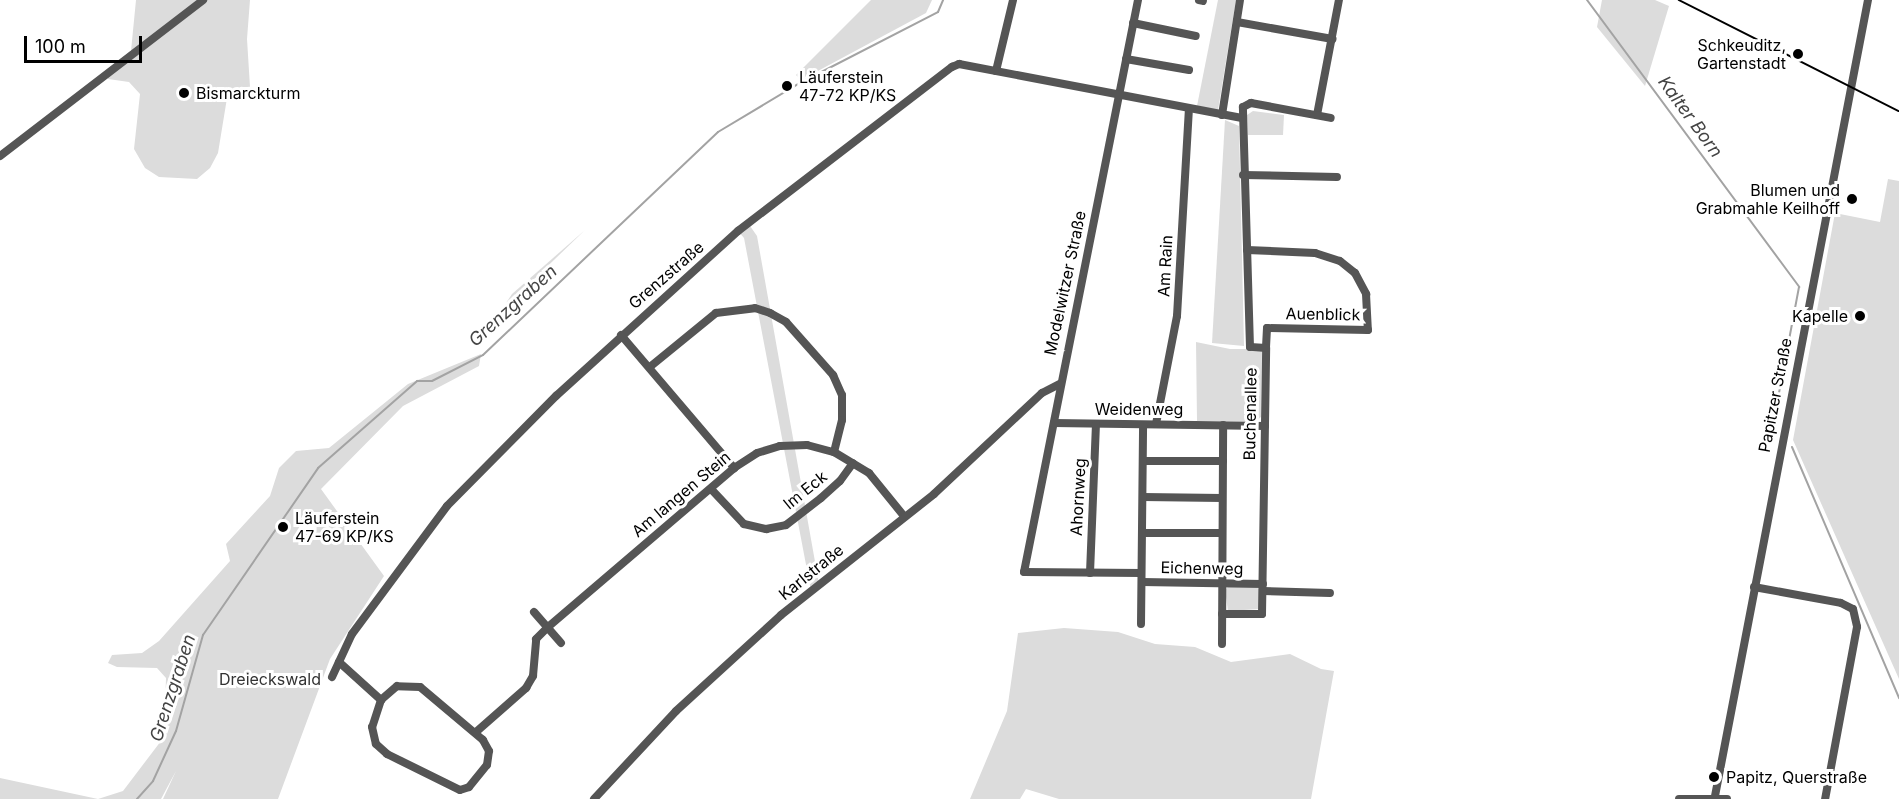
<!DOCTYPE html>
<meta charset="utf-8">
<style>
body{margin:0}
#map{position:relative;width:1899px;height:799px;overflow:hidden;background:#fff;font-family:Inter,sans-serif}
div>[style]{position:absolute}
.green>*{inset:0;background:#dcdcdc}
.stream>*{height:2px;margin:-1px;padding:0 1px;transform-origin:1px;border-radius:1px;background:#a3a3a3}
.minor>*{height:8px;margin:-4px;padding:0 4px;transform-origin:4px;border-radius:4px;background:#555}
.tram>*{height:1.5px;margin:-0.75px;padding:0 0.75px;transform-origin:0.75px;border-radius:0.75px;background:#000}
.dots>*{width:16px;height:16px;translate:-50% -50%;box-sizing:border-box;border:3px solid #fff;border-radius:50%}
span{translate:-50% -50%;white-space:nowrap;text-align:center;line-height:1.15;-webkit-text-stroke:6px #fff;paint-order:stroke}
.poi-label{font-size:16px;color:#000}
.right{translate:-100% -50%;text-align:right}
.left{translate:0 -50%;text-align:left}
.street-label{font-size:16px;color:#000}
.park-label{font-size:16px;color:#333}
.water-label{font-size:18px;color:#444;font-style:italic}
.scale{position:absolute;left:24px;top:36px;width:118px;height:27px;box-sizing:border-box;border:3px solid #000;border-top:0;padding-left:8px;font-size:18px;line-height:21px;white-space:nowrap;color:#000;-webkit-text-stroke:4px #fff;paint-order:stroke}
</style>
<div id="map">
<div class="green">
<i style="clip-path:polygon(136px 0,250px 0,247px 39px,250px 87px,247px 92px,227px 98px,218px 153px,210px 168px,197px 179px,159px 177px,145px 168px,134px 149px,140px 94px,129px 82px,108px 79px,106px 70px,131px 51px)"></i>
<i style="clip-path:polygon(871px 0,932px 0,926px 13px,801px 80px,796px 75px)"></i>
<i style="clip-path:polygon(1218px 0,1236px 0,1218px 110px,1197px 106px)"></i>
<i style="clip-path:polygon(1602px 0,1655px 0,1669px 6px,1645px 86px,1597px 27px)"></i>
<i style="clip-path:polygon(1253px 111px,1284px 115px,1283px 135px,1248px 135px,1247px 115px)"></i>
<i style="clip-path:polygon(1225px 120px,1239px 126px,1244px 346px,1212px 343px)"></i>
<i style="clip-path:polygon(1888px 179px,1899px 181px,1899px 679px,1793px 440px,1835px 213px,1880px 222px)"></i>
<i style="clip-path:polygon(748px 223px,757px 236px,819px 584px,811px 591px,744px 238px,738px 231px)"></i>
<i style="clip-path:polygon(585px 230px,526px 287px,502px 309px,512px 294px)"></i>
<i style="clip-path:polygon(1196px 342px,1230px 349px,1262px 349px,1261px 417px,1255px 422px,1197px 421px)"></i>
<i style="clip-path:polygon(481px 354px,479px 366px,403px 406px,321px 489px,384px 576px,330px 659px,278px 799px,163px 799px,176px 771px,161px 799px,0 799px,0 778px,98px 799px,123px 791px,164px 737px,166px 678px,157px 668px,117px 667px,108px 663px,112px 655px,142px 653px,159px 641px,230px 561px,226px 544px,270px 496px,279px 468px,296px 451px,329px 448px,408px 384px)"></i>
<i style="clip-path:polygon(1229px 586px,1255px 586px,1260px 590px,1260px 609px,1228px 611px,1225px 590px)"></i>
<i style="clip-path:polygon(1064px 628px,1118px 632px,1155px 644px,1195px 647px,1231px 662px,1290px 654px,1321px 669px,1334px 671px,1311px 799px,1059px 799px,1026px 789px,1020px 799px,970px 799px,1007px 711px,1018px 633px)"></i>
</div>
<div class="stream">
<i style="left:1587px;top:0;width:357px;rotate:53.5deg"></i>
<i style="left:1799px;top:287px;width:134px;rotate:100.7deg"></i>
<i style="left:1792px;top:447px;width:273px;rotate:66.9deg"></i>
<i style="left:137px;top:799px;width:24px;rotate:-48deg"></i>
<i style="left:153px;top:781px;width:55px;rotate:-65.3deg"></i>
<i style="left:176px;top:731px;width:100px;rotate:-74.3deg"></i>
<i style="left:203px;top:635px;width:203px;rotate:-55.4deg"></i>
<i style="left:318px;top:468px;width:132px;rotate:-41.3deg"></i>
<i style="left:417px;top:381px;width:15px"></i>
<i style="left:432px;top:381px;width:57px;rotate:-27deg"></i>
<i style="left:483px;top:355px;width:324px;rotate:-43.5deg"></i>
<i style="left:718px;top:132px;width:96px;rotate:-30.9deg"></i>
<i style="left:800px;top:83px;width:155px;rotate:-27.2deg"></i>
<i style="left:938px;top:12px;width:13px;rotate:-67deg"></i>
</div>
<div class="minor">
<i style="left:1138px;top:0;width:583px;rotate:101.27deg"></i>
<i style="left:1024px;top:572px;width:117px;rotate:0.5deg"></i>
<i style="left:1199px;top:0;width:4px;rotate:14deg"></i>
<i style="left:1237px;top:22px;width:97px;rotate:10.1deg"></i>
<i style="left:1133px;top:23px;width:64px;rotate:11.7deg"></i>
<i style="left:1126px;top:59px;width:64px;rotate:9.9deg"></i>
<i style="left:996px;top:71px;width:73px;rotate:-76.5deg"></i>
<i style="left:1222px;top:115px;width:116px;rotate:-81.1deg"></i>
<i style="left:1317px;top:115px;width:117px;rotate:-79.2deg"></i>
<i style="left:0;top:156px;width:256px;rotate:-37.5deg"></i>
<i style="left:1243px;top:175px;width:94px;rotate:1.2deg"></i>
<i style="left:1247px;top:250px;width:68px;rotate:2.5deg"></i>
<i style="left:1315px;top:253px;width:26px;rotate:18deg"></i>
<i style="left:1340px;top:261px;width:19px;rotate:39deg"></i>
<i style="left:1355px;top:273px;width:24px;rotate:62deg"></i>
<i style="left:1366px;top:294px;width:36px;rotate:87deg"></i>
<i style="left:1368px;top:330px;width:101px;rotate:-178.9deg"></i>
<i style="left:1267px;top:328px;width:20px;rotate:93deg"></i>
<i style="left:621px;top:335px;width:175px;rotate:49.6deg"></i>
<i style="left:651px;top:366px;width:84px;rotate:-39.2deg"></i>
<i style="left:716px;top:313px;width:39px;rotate:-7deg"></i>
<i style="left:755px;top:308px;width:16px;rotate:18deg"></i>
<i style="left:770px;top:313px;width:18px;rotate:29deg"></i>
<i style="left:786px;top:322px;width:71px;rotate:48.4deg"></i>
<i style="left:833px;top:375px;width:22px;rotate:66deg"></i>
<i style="left:842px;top:395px;width:25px;rotate:90deg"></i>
<i style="left:842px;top:420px;width:33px;rotate:104deg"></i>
<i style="left:1054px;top:423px;width:211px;rotate:0.8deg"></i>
<i style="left:1156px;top:424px;width:110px;rotate:-79deg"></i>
<i style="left:1177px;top:316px;width:207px;rotate:-86.7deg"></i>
<i style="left:1143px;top:461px;width:80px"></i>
<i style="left:711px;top:489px;width:48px;rotate:46.7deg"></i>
<i style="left:744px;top:524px;width:23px;rotate:13deg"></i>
<i style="left:766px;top:529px;width:20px;rotate:-11deg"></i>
<i style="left:786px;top:525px;width:44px;rotate:-37.6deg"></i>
<i style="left:821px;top:498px;width:25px;rotate:-42deg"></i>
<i style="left:840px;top:481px;width:22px;rotate:-54deg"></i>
<i style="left:1143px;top:497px;width:79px;rotate:0.7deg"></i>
<i style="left:1142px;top:533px;width:79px"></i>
<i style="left:1090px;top:573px;width:149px;rotate:-87.7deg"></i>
<i style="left:1142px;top:582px;width:121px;rotate:0.9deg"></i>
<i style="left:1754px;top:587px;width:88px;rotate:10.4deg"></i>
<i style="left:1841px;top:603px;width:13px;rotate:27deg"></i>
<i style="left:1853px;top:609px;width:18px;rotate:77deg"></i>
<i style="left:1857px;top:627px;width:175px;rotate:100.5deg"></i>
<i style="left:1263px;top:591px;width:67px;rotate:1.7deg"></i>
<i style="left:534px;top:612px;width:41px;rotate:48.9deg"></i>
<i style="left:1222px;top:614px;width:40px"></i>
<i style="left:1262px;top:614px;width:266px;rotate:-89.1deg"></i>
<i style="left:1266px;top:348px;width:16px;rotate:-176deg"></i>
<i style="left:1250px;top:347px;width:240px;rotate:-91.7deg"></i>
<i style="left:1243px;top:107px;width:9px;rotate:-27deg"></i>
<i style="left:1251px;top:103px;width:81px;rotate:10.6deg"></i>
<i style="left:1141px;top:624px;width:199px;rotate:-89.4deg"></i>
<i style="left:1222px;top:644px;width:219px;rotate:-89.7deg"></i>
<i style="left:339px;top:662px;width:57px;rotate:42.1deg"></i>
<i style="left:381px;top:700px;width:28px;rotate:108deg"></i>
<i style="left:372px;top:727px;width:17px;rotate:77deg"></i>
<i style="left:376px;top:744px;width:15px;rotate:42deg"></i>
<i style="left:387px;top:754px;width:81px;rotate:26.3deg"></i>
<i style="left:460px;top:790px;width:9px;rotate:-18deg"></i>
<i style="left:469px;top:787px;width:28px;rotate:-51deg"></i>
<i style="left:487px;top:765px;width:14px;rotate:-82deg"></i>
<i style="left:489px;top:751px;width:13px;rotate:-119deg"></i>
<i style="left:483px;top:740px;width:82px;rotate:-139.9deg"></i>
<i style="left:420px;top:687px;width:23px;rotate:-178deg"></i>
<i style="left:397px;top:686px;width:21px;rotate:139deg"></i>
<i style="left:332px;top:677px;width:47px;rotate:-65.1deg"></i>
<i style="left:352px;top:634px;width:159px;rotate:-53.4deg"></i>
<i style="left:447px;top:506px;width:155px;rotate:-45.3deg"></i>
<i style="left:556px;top:396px;width:246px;rotate:-42.2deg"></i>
<i style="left:738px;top:231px;width:270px;rotate:-37.5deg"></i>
<i style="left:952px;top:67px;width:8px;rotate:-23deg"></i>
<i style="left:959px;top:64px;width:288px;rotate:10.8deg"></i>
<i style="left:476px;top:732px;width:67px;rotate:-41.3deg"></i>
<i style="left:526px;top:688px;width:14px;rotate:-60deg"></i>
<i style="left:533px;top:676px;width:37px;rotate:-85deg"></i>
<i style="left:536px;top:639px;width:17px;rotate:-45deg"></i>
<i style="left:548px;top:627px;width:245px;rotate:-40.5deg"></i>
<i style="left:734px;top:468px;width:27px;rotate:-33deg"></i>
<i style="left:757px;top:453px;width:24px;rotate:-17deg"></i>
<i style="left:780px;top:446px;width:27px;rotate:-2deg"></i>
<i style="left:807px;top:445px;width:28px;rotate:15deg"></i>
<i style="left:834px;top:452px;width:41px;rotate:31deg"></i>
<i style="left:869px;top:473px;width:55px;rotate:50.9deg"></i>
<i style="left:1715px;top:796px;width:811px;rotate:-79.12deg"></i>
<i style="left:594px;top:799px;width:120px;rotate:-47deg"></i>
<i style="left:676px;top:711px;width:142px;rotate:-42.4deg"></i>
<i style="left:781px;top:615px;width:195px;rotate:-38.3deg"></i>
<i style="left:934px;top:494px;width:148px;rotate:-43.1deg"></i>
<i style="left:1042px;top:393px;width:20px;rotate:-27deg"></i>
<i style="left:1679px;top:799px;width:48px"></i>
</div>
<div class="tram">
<i style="left:1679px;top:0;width:246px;rotate:26.8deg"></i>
</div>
<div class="dots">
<i style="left:1798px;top:54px;background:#000"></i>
<i style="left:787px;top:86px;background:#000"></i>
<i style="left:184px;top:93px;background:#000"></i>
<i style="left:1852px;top:199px;background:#000"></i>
<i style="left:1860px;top:316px;background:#000"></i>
<i style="left:283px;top:527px;background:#000"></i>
<i style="left:1714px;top:777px;background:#000"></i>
</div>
<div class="poi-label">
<span class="right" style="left:1786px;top:54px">Schkeuditz,<br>Gartenstadt</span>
<span class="left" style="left:799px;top:86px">Läuferstein<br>47-72 KP/KS</span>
<span class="left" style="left:196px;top:93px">Bismarckturm</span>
<span class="right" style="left:1840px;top:199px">Blumen und<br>Grabmahle Keilhoff</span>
<span class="right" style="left:1848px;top:316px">Kapelle</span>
<span class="left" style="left:295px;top:527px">Läuferstein<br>47-69 KP/KS</span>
<span class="left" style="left:1726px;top:777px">Papitz, Querstraße</span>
</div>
<div class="street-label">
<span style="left:1165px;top:266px;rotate:-87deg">Am Rain</span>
<span style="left:666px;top:275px;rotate:-41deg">Grenzstraße</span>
<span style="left:1065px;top:283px;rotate:-78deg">Modelwitzer Straße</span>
<span style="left:1323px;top:314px;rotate:1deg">Auenblick</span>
<span style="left:1775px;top:395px;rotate:-79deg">Papitzer Straße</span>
<span style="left:1139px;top:409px">Weidenweg</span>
<span style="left:1250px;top:414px;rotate:-89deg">Buchenallee</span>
<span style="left:805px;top:490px;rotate:-39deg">Im Eck</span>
<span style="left:681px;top:494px;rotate:-40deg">Am langen Stein</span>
<span style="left:1078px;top:497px;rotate:-87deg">Ahornweg</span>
<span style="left:1202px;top:568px;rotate:1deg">Eichenweg</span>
<span style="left:811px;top:572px;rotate:-39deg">Karlstraße</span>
</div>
<div class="park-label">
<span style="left:270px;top:679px">Dreieckswald</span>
</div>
<div class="water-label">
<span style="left:1690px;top:117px;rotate:54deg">Kalter Born</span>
<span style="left:513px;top:306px;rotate:-42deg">Grenzgraben</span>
<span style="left:173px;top:688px;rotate:-72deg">Grenzgraben</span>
</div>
<div class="scale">100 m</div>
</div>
